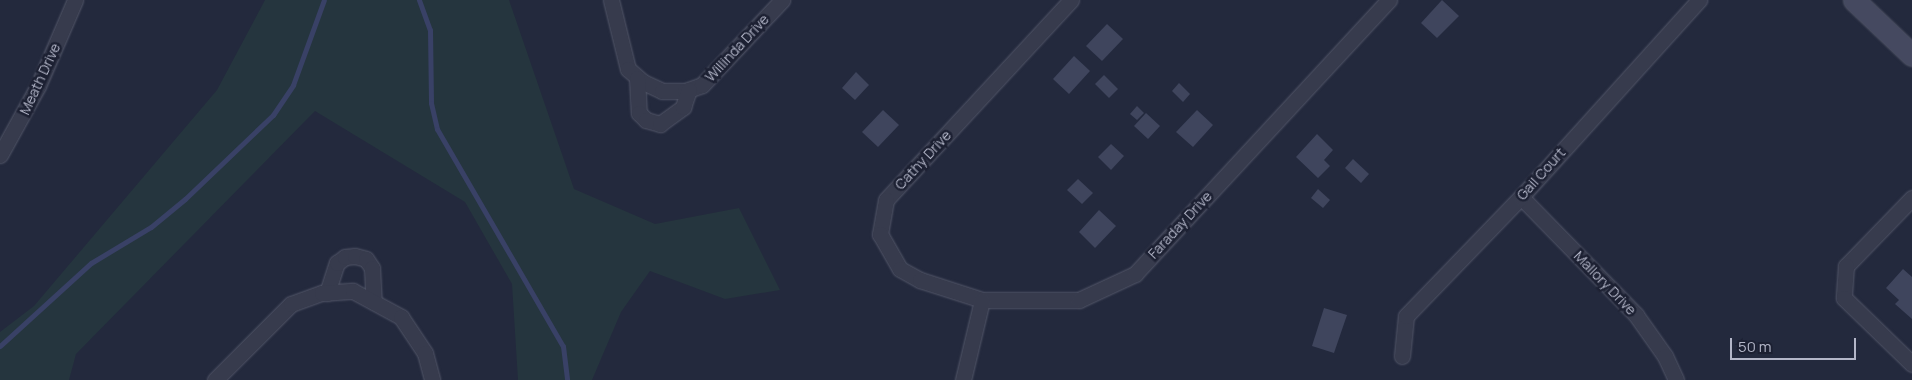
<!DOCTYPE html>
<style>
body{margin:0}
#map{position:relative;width:1912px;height:380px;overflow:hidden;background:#23293d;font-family:Manrope,sans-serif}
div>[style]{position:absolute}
.green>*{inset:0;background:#25353e}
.stream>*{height:5px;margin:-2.5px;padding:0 2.5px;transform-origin:2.5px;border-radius:2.5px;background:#394166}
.building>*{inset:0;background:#3f455d}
.roads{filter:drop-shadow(0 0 1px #525668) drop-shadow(0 0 1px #525668)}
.street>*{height:15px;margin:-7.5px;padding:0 7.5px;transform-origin:7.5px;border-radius:7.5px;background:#373b4d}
.secondary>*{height:21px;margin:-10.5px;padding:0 10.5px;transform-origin:10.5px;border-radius:10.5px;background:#454960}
span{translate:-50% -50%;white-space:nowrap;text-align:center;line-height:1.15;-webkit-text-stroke:5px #1c2032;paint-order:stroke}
.street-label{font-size:14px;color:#b3b6c8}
.scale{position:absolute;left:1730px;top:338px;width:126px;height:22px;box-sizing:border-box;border:2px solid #b3b6c8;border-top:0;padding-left:6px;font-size:15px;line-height:18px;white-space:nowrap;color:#b3b6c8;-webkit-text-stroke:4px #1c2032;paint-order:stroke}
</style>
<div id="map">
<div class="green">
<i style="clip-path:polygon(265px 0,509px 0,574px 189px,655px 224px,739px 208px,780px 290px,725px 299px,650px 271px,621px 312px,592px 380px,518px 380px,512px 284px,465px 202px,315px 111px,76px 354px,69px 380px,0 380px,0 332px,34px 306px,217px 90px)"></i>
</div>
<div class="stream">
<i style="left:419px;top:0;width:32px;rotate:70deg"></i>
<i style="left:430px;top:30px;width:73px;rotate:89.2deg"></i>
<i style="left:431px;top:103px;width:27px;rotate:77deg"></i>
<i style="left:437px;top:129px;width:251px;rotate:59.9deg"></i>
<i style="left:563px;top:346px;width:34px;rotate:83deg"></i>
<i style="left:0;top:346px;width:123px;rotate:-42.4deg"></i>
<i style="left:91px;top:263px;width:70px;rotate:-31deg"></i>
<i style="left:151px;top:227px;width:44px;rotate:-39.5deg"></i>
<i style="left:185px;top:199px;width:122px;rotate:-43.7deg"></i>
<i style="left:273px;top:115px;width:36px;rotate:-56deg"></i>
<i style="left:293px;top:85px;width:90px;rotate:-70deg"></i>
</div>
<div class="building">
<i style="clip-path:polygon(1442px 0,1459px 16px,1437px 38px,1421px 23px)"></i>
<i style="clip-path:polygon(1107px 24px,1123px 39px,1102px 61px,1086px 46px)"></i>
<i style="clip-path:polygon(1074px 56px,1090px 71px,1069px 94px,1053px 79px)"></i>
<i style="clip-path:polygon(856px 72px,869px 85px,855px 100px,842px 88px)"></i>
<i style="clip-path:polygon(1104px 75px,1118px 89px,1109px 98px,1095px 84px)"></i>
<i style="clip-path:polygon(1179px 83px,1190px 94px,1183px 102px,1172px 91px)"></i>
<i style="clip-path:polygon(1137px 106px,1144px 113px,1137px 120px,1130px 114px)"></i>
<i style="clip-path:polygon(883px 110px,899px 125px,878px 147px,862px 132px)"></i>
<i style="clip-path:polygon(1197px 110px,1213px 125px,1193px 147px,1176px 132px)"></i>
<i style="clip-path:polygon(1146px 113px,1160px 126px,1148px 139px,1134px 126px)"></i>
<i style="clip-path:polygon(1317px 134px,1333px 150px,1324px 160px,1330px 166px,1318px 178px,1296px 157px)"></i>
<i style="clip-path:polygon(1111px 144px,1124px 156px,1111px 170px,1098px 157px)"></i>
<i style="clip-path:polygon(1353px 159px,1369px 174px,1361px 183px,1345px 168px)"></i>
<i style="clip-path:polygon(1078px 179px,1093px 193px,1082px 204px,1067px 190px)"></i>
<i style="clip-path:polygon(1318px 189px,1330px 200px,1323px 208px,1311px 198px)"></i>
<i style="clip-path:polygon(1099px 210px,1116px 226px,1095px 248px,1079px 232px)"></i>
<i style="clip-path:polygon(1903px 269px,1912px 277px,1912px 319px,1895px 304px,1899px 300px,1886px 288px)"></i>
<i style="clip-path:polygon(1324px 308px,1347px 315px,1334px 353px,1312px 346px)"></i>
</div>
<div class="roads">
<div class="street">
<i style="left:611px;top:0;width:71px;rotate:76.2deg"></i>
<i style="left:628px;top:69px;width:20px;rotate:41deg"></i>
<i style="left:643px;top:82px;width:21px;rotate:25deg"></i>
<i style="left:662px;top:91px;width:23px"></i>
<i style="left:685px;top:91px;width:18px;rotate:-19deg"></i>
<i style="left:702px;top:85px;width:117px;rotate:-46.7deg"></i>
<i style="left:1071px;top:0;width:272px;rotate:132.8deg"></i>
<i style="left:886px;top:200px;width:35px;rotate:100deg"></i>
<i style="left:880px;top:234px;width:40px;rotate:60.3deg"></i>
<i style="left:900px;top:269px;width:23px;rotate:29deg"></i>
<i style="left:920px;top:280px;width:65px;rotate:17.9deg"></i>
<i style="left:982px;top:300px;width:97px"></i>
<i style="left:1079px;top:300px;width:62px;rotate:-24.9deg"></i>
<i style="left:1135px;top:274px;width:374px;rotate:-47.2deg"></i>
<i style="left:637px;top:78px;width:35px;rotate:87deg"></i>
<i style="left:639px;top:113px;width:10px;rotate:45deg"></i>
<i style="left:646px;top:120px;width:15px;rotate:16deg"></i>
<i style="left:660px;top:124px;width:29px;rotate:-36deg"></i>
<i style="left:683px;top:107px;width:18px;rotate:-71deg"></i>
<i style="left:0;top:155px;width:79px;rotate:-61.2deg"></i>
<i style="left:38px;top:86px;width:94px;rotate:-66.7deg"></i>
<i style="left:1521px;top:197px;width:165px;rotate:45.7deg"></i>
<i style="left:1636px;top:315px;width:50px;rotate:54.7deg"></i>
<i style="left:1665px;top:356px;width:26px;rotate:65deg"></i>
<i style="left:1912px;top:198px;width:95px;rotate:134.1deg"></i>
<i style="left:1846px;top:266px;width:32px;rotate:94deg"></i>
<i style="left:1844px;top:298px;width:95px;rotate:44.1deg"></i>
<i style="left:327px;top:293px;width:32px;rotate:-72deg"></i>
<i style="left:337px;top:263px;width:10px;rotate:-37deg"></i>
<i style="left:345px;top:257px;width:10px;rotate:-6deg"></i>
<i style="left:355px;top:256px;width:11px;rotate:15deg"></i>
<i style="left:366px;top:259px;width:11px;rotate:56deg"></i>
<i style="left:372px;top:268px;width:34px;rotate:87deg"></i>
<i style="left:1402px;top:356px;width:40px;rotate:-84.3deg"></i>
<i style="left:1406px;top:316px;width:165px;rotate:-46deg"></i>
<i style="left:1521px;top:197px;width:266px;rotate:-47.9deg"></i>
<i style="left:215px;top:380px;width:107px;rotate:-45deg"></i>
<i style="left:291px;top:304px;width:33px;rotate:-20deg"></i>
<i style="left:322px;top:293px;width:31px;rotate:-4deg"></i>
<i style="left:353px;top:291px;width:55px;rotate:28.4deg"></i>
<i style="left:401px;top:317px;width:43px;rotate:56.3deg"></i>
<i style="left:425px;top:353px;width:28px;rotate:75deg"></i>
<i style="left:963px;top:380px;width:82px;rotate:-76.6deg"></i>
</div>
<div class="secondary">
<i style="left:1854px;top:0;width:80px;rotate:43.5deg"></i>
</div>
</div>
<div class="street-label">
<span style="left:737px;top:48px;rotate:-47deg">Willinda Drive</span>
<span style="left:40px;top:79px;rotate:-65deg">Meath Drive</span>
<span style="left:923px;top:160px;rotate:-47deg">Cathy Drive</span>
<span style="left:1541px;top:174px;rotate:-48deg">Gail Court</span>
<span style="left:1180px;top:225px;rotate:-47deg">Faraday Drive</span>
<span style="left:1605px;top:283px;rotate:46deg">Mallory Drive</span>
</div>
<div class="scale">50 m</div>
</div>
